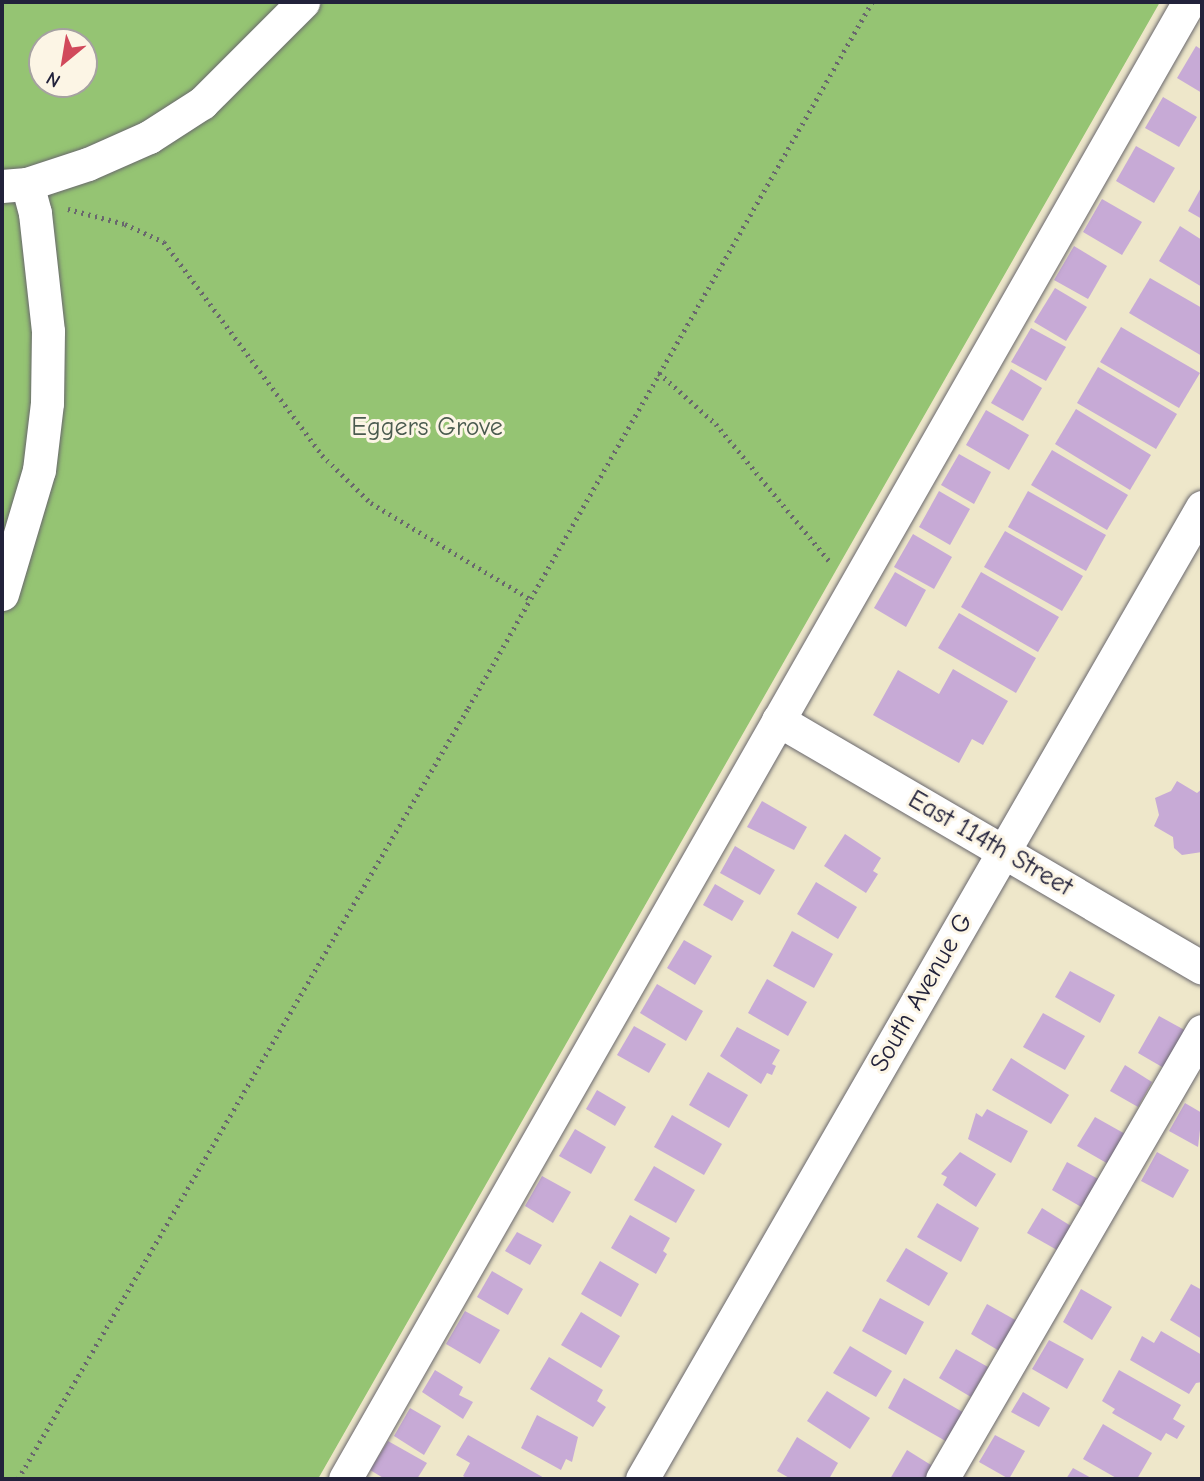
<!DOCTYPE html>
<style>
body{margin:0}
#map{position:relative;width:1204px;height:1481px;overflow:hidden;background:#eee7ca;font-family:"Comic Neue",sans-serif}
div>[style]{position:absolute}
.green>*{inset:0;background:#95c473}
.building>*{inset:0;background:#c7aad6}
.path>*{height:4.5px;margin-top:-2.25px;transform-origin:0;background:repeating-linear-gradient(90deg,#69676d 0 2px,transparent 0 7px)}
.roads{filter:drop-shadow(0 0 2px #69676d) drop-shadow(0 0 2px #69676d)}
.minor>*{height:33px;margin:-16.5px;padding:0 16.5px;transform-origin:16.5px;border-radius:16.5px;background:#fff}
span{translate:-50% -50%;white-space:nowrap;text-align:center;line-height:1.15;-webkit-text-stroke:6px #fcf5e5;paint-order:stroke}
.park-label{font-size:26px;color:#4a5b4f}
.street-label{font-size:26px;color:#22223b}
.frame{position:absolute;inset:0;border:4px solid #22223b;pointer-events:none}
.north{position:absolute;left:28px;top:28px;width:70px;height:70px;box-sizing:border-box;background:#fcf5e5;border:2px solid #a5a1a1;border-radius:50%;rotate:210deg;font-size:19px;font-weight:700;line-height:28px;text-align:center;color:#22223b}
.north::after{content:'';display:block;margin:auto;width:24px;height:32px;background:#d1495b;clip-path:polygon(50% 0,100% 100%,50% 72%,0 100%)}
</style>
<div id="map">
<div class="green">
<i style="clip-path:polygon(evenodd,2px 2px,1160px 2px,318px 1479px,2px 1479px,2px 2px,42px 42px,84px 42px,84px 84px,42px 84px,42px 42px)"></i>
</div>
<div class="building">
<i style="clip-path:polygon(1196px 46px,1202px 50px,1202px 93px,1177px 78px)"></i>
<i style="clip-path:polygon(1163px 97px,1197px 117px,1179px 147px,1145px 128px)"></i>
<i style="clip-path:polygon(1136px 146px,1175px 168px,1154px 203px,1116px 181px)"></i>
<i style="clip-path:polygon(1202px 186px,1202px 219px,1188px 211px)"></i>
<i style="clip-path:polygon(1102px 199px,1142px 222px,1122px 255px,1083px 232px)"></i>
<i style="clip-path:polygon(1180px 226px,1202px 240px,1202px 287px,1159px 261px)"></i>
<i style="clip-path:polygon(1074px 246px,1107px 266px,1088px 299px,1054px 280px)"></i>
<i style="clip-path:polygon(1150px 278px,1202px 308px,1202px 356px,1129px 313px)"></i>
<i style="clip-path:polygon(1055px 288px,1087px 307px,1066px 341px,1034px 322px)"></i>
<i style="clip-path:polygon(1121px 327px,1200px 373px,1179px 408px,1100px 362px)"></i>
<i style="clip-path:polygon(1031px 328px,1066px 347px,1046px 381px,1011px 362px)"></i>
<i style="clip-path:polygon(1098px 367px,1177px 414px,1156px 449px,1077px 403px)"></i>
<i style="clip-path:polygon(1011px 369px,1042px 388px,1023px 421px,991px 403px)"></i>
<i style="clip-path:polygon(1076px 409px,1151px 455px,1130px 490px,1055px 444px)"></i>
<i style="clip-path:polygon(986px 410px,1029px 435px,1009px 470px,966px 445px)"></i>
<i style="clip-path:polygon(1052px 450px,1128px 495px,1107px 530px,1031px 485px)"></i>
<i style="clip-path:polygon(959px 454px,991px 472px,974px 504px,941px 485px)"></i>
<i style="clip-path:polygon(939px 491px,970px 509px,950px 545px,919px 527px)"></i>
<i style="clip-path:polygon(1028px 491px,1106px 535px,1086px 571px,1008px 527px)"></i>
<i style="clip-path:polygon(1005px 531px,1083px 576px,1062px 611px,984px 567px)"></i>
<i style="clip-path:polygon(913px 534px,952px 557px,934px 589px,894px 567px)"></i>
<i style="clip-path:polygon(895px 572px,926px 590px,906px 627px,874px 608px)"></i>
<i style="clip-path:polygon(981px 572px,1059px 617px,1038px 652px,961px 607px)"></i>
<i style="clip-path:polygon(959px 613px,1036px 658px,1016px 693px,938px 648px)"></i>
<i style="clip-path:polygon(953px 669px,1008px 701px,983px 745px,972px 739px,959px 763px,873px 715px,898px 670px,939px 694px)"></i>
<i style="clip-path:polygon(1177px 781px,1197px 793px,1202px 789px,1202px 852px,1182px 855px,1174px 848px,1173px 837px,1154px 826px,1159px 815px,1155px 798px,1171px 791px)"></i>
<i style="clip-path:polygon(762px 801px,807px 827px,794px 850px,747px 827px)"></i>
<i style="clip-path:polygon(845px 834px,881px 858px,873px 871px,878px 874px,866px 893px,824px 866px)"></i>
<i style="clip-path:polygon(735px 846px,775px 870px,760px 895px,720px 873px)"></i>
<i style="clip-path:polygon(816px 882px,857px 907px,838px 939px,797px 914px)"></i>
<i style="clip-path:polygon(715px 884px,744px 901px,732px 921px,703px 905px)"></i>
<i style="clip-path:polygon(792px 931px,833px 954px,814px 988px,773px 966px)"></i>
<i style="clip-path:polygon(684px 940px,712px 956px,695px 985px,667px 968px)"></i>
<i style="clip-path:polygon(1070px 971px,1115px 995px,1100px 1023px,1055px 997px)"></i>
<i style="clip-path:polygon(767px 979px,807px 1002px,788px 1036px,748px 1013px)"></i>
<i style="clip-path:polygon(657px 984px,703px 1011px,686px 1041px,640px 1013px)"></i>
<i style="clip-path:polygon(1043px 1013px,1085px 1036px,1065px 1070px,1023px 1047px)"></i>
<i style="clip-path:polygon(1159px 1016px,1190px 1033px,1169px 1071px,1138px 1053px)"></i>
<i style="clip-path:polygon(634px 1026px,666px 1044px,649px 1073px,617px 1055px)"></i>
<i style="clip-path:polygon(737px 1027px,780px 1050px,772px 1064px,776px 1066px,772px 1075px,767px 1073px,761px 1084px,720px 1056px)"></i>
<i style="clip-path:polygon(1011px 1058px,1069px 1095px,1051px 1124px,992px 1090px)"></i>
<i style="clip-path:polygon(1125px 1065px,1152px 1082px,1138px 1107px,1110px 1091px)"></i>
<i style="clip-path:polygon(708px 1072px,748px 1095px,729px 1128px,689px 1105px)"></i>
<i style="clip-path:polygon(597px 1090px,626px 1107px,615px 1126px,586px 1109px)"></i>
<i style="clip-path:polygon(1185px 1103px,1202px 1113px,1198px 1147px,1169px 1131px)"></i>
<i style="clip-path:polygon(987px 1109px,1028px 1131px,1011px 1163px,968px 1139px,976px 1113px,982px 1117px)"></i>
<i style="clip-path:polygon(672px 1115px,722px 1144px,704px 1175px,654px 1147px)"></i>
<i style="clip-path:polygon(1095px 1117px,1127px 1135px,1110px 1165px,1077px 1146px)"></i>
<i style="clip-path:polygon(575px 1129px,606px 1147px,591px 1174px,559px 1156px)"></i>
<i style="clip-path:polygon(960px 1152px,996px 1174px,976px 1207px,943px 1185px,947px 1177px,941px 1174px)"></i>
<i style="clip-path:polygon(1157px 1152px,1189px 1170px,1173px 1198px,1141px 1181px)"></i>
<i style="clip-path:polygon(1067px 1162px,1100px 1180px,1083px 1208px,1052px 1190px)"></i>
<i style="clip-path:polygon(654px 1166px,695px 1190px,676px 1223px,634px 1200px)"></i>
<i style="clip-path:polygon(542px 1176px,571px 1192px,553px 1223px,525px 1206px)"></i>
<i style="clip-path:polygon(937px 1203px,979px 1228px,961px 1262px,917px 1237px)"></i>
<i style="clip-path:polygon(1042px 1208px,1071px 1226px,1057px 1250px,1027px 1233px)"></i>
<i style="clip-path:polygon(630px 1215px,670px 1238px,663px 1251px,667px 1254px,656px 1274px,611px 1248px)"></i>
<i style="clip-path:polygon(517px 1232px,542px 1245px,530px 1265px,505px 1251px)"></i>
<i style="clip-path:polygon(906px 1248px,948px 1273px,929px 1306px,886px 1281px)"></i>
<i style="clip-path:polygon(600px 1261px,639px 1284px,621px 1317px,581px 1294px)"></i>
<i style="clip-path:polygon(492px 1271px,523px 1289px,508px 1315px,477px 1297px)"></i>
<i style="clip-path:polygon(1191px 1284px,1202px 1290px,1202px 1339px,1170px 1320px)"></i>
<i style="clip-path:polygon(1081px 1289px,1112px 1307px,1092px 1340px,1063px 1322px)"></i>
<i style="clip-path:polygon(880px 1298px,924px 1322px,906px 1355px,862px 1331px)"></i>
<i style="clip-path:polygon(987px 1304px,1019px 1322px,1001px 1352px,971px 1334px)"></i>
<i style="clip-path:polygon(465px 1311px,500px 1330px,480px 1364px,446px 1344px)"></i>
<i style="clip-path:polygon(581px 1312px,620px 1336px,601px 1368px,561px 1345px)"></i>
<i style="clip-path:polygon(1161px 1331px,1202px 1355px,1202px 1382px,1196px 1383px,1189px 1394px,1130px 1360px,1142px 1336px,1154px 1343px)"></i>
<i style="clip-path:polygon(1049px 1340px,1084px 1359px,1067px 1389px,1032px 1369px)"></i>
<i style="clip-path:polygon(850px 1346px,892px 1371px,876px 1397px,833px 1373px)"></i>
<i style="clip-path:polygon(956px 1349px,988px 1367px,971px 1397px,939px 1378px)"></i>
<i style="clip-path:polygon(549px 1357px,603px 1390px,597px 1401px,606px 1407px,593px 1427px,530px 1389px)"></i>
<i style="clip-path:polygon(435px 1370px,463px 1387px,459px 1395px,473px 1402px,463px 1419px,422px 1392px)"></i>
<i style="clip-path:polygon(1119px 1370px,1181px 1405px,1173px 1419px,1185px 1426px,1177px 1439px,1166px 1433px,1161px 1441px,1112px 1413px,1115px 1409px,1102px 1401px)"></i>
<i style="clip-path:polygon(904px 1378px,966px 1414px,949px 1443px,888px 1408px)"></i>
<i style="clip-path:polygon(827px 1391px,870px 1418px,850px 1449px,807px 1421px)"></i>
<i style="clip-path:polygon(1023px 1392px,1050px 1408px,1039px 1427px,1011px 1412px)"></i>
<i style="clip-path:polygon(410px 1408px,441px 1426px,424px 1455px,394px 1436px)"></i>
<i style="clip-path:polygon(537px 1415px,578px 1437px,572px 1462px,566px 1459px,561px 1470px,521px 1448px)"></i>
<i style="clip-path:polygon(1103px 1424px,1152px 1453px,1137px 1479px,1118px 1479px,1083px 1459px)"></i>
<i style="clip-path:polygon(468px 1435px,546px 1479px,468px 1479px,463px 1476px,470px 1463px,456px 1455px)"></i>
<i style="clip-path:polygon(995px 1435px,1025px 1451px,1009px 1479px,979px 1462px)"></i>
<i style="clip-path:polygon(797px 1437px,838px 1463px,829px 1479px,791px 1479px,777px 1471px)"></i>
<i style="clip-path:polygon(388px 1441px,427px 1463px,417px 1479px,385px 1479px,370px 1470px)"></i>
<i style="clip-path:polygon(907px 1450px,939px 1470px,933px 1479px,890px 1479px)"></i>
<i style="clip-path:polygon(1073px 1468px,1093px 1479px,1066px 1479px)"></i>
</div>
<div class="path">
<i style="left:68px;top:209px;width:59px;rotate:14.7deg"></i>
<i style="left:125px;top:224px;width:43px;rotate:24.8deg"></i>
<i style="left:164px;top:242px;width:265px;rotate:53.4deg"></i>
<i style="left:322px;top:455px;width:69px;rotate:44.4deg"></i>
<i style="left:371px;top:503px;width:186px;rotate:31.1deg"></i>
<i style="left:659px;top:373px;width:76px;rotate:41.8deg"></i>
<i style="left:716px;top:424px;width:179px;rotate:50.4deg"></i>
<i style="left:18px;top:1479px;width:893px;rotate:-59.73deg"></i>
<i style="left:468px;top:708px;width:813px;rotate:-60.22deg"></i>
</div>
<div class="roads">
<div class="minor">
<i style="left:2px;top:186px;width:25px;rotate:-5deg"></i>
<i style="left:27px;top:184px;width:64px;rotate:-18.2deg"></i>
<i style="left:88px;top:164px;width:67px;rotate:-23.9deg"></i>
<i style="left:149px;top:137px;width:63px;rotate:-32.7deg"></i>
<i style="left:202px;top:103px;width:143px;rotate:-45deg"></i>
<i style="left:2px;top:594px;width:129px;rotate:-73.4deg"></i>
<i style="left:39px;top:470px;width:67px;rotate:-83.2deg"></i>
<i style="left:47px;top:403px;width:72px;rotate:-89.2deg"></i>
<i style="left:48px;top:331px;width:119px;rotate:-96.3deg"></i>
<i style="left:35px;top:213px;width:30px;rotate:-105deg"></i>
<i style="left:778px;top:720px;width:491px;rotate:30.3deg"></i>
<i style="left:345px;top:1479px;width:1701px;rotate:-60.26deg"></i>
<i style="left:642px;top:1479px;width:1122px;rotate:-60.05deg"></i>
<i style="left:942px;top:1479px;width:518px;rotate:-59.87deg"></i>
</div>
</div>
<div class="park-label">
<span style="left:427px;top:428px">Eggers Grove</span>
</div>
<div class="street-label">
<span style="left:990px;top:844px;rotate:30deg">East 114th Street</span>
<span style="left:922px;top:993px;rotate:-60deg">South Avenue G</span>
</div>
<div class="frame"></div>
<div class="north">N</div>
</div>
